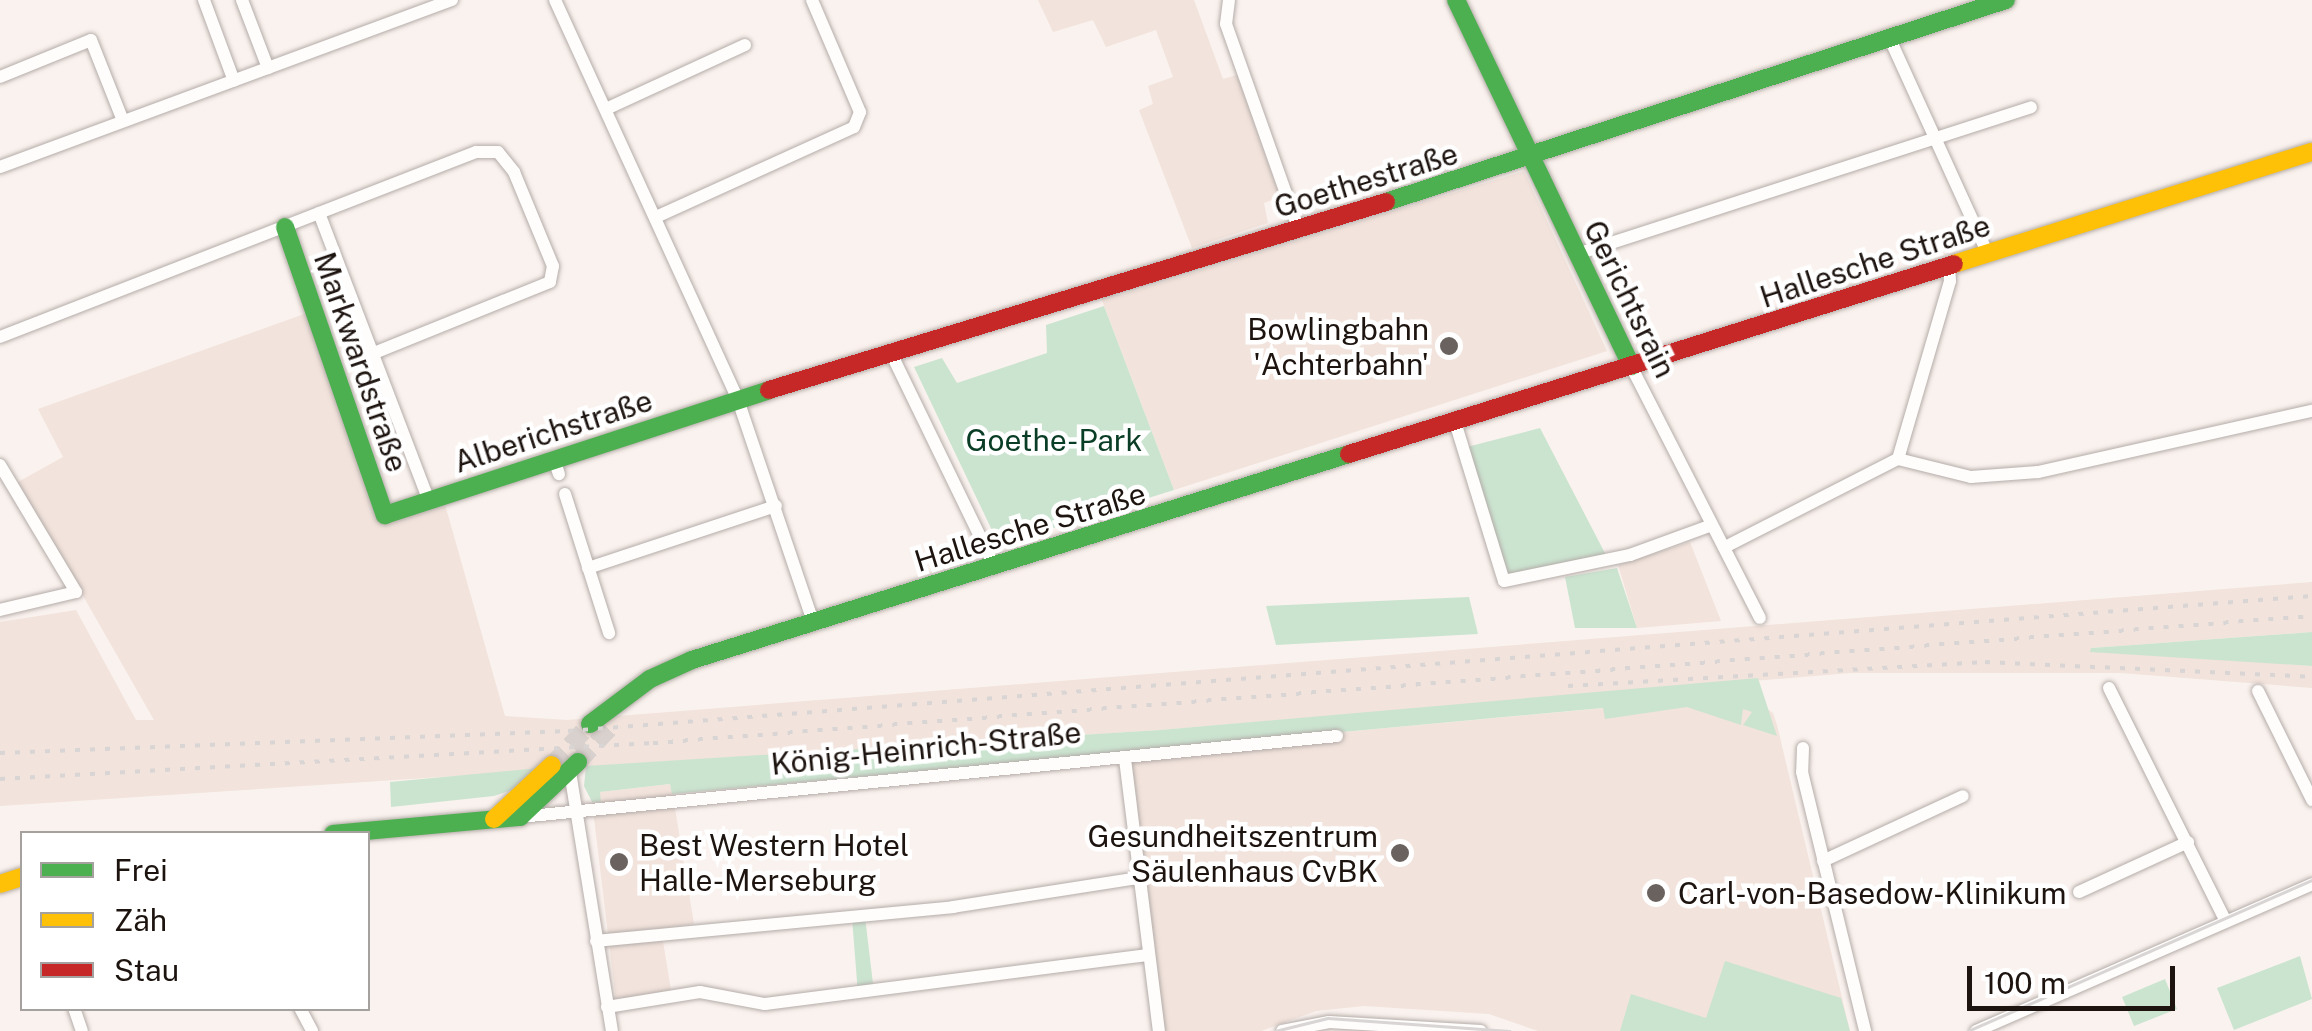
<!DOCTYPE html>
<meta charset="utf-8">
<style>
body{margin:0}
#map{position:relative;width:2312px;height:1031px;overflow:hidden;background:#faf2ee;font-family:"Public Sans",sans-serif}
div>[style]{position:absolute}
.built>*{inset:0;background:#f2e3dc}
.green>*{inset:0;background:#cbe4d0}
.secondary-tunnel>*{height:18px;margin-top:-9px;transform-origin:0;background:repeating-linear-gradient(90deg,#d9d1cd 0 18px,transparent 0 27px)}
.roads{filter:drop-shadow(0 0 2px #b4aca8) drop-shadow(0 0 2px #b4aca8)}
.street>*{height:12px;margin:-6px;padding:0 6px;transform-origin:6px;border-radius:6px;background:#fefdfc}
.fast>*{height:18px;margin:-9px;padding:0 9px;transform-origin:9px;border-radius:9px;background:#4caf50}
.slow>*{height:18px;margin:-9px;padding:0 9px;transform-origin:9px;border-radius:9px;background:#ffc107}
.jam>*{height:18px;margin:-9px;padding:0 9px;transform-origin:9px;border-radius:9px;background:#c62828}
.tram>*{height:2.5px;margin:-1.25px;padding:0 1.25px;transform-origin:1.25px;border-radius:1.25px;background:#d8d5d4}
.rail>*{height:4px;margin-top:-2px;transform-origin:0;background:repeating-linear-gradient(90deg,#d8d5d4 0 5px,transparent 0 15px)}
.dots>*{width:28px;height:28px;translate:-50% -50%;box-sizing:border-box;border:5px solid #fff;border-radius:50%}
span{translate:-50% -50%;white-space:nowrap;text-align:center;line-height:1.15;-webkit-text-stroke:9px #fff;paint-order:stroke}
.street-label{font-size:30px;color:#1d1410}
.poi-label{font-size:30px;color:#1d1410}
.right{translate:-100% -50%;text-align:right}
.left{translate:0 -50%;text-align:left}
.park-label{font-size:30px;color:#0a3d25}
.legend{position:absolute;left:20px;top:831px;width:350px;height:180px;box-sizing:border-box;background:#fff;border:2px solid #a5a19f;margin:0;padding:12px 18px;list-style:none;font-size:30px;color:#1d1410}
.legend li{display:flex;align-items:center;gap:20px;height:50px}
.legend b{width:50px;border:2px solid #a5a19f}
.scale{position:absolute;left:1967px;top:966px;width:208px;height:45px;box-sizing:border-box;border:5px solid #1d1410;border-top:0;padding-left:12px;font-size:30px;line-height:35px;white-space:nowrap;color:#1d1410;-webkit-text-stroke:8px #fff;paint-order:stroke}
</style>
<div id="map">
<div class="built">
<i style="clip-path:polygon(1038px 0,1194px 0,1223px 79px,1237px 75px,1280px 197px,1264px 203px,1268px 223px,1192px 248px,1139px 110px,1153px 104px,1148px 86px,1173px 77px,1156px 30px,1106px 47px,1093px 20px,1053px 32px)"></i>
<i style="clip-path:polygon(1524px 171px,1607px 351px,1174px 490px,1100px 295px,1121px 295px)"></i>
<i style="clip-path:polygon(307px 313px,383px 519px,444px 501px,505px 716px,567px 720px,2312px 582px,2312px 632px,2091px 648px,2312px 666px,2312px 688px,2121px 673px,1850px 673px,1160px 730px,0 806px,0 622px,76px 610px,136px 720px,154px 720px,18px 482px,63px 457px,38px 409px)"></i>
<i style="clip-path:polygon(1690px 542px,1721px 621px,1637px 628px,1618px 565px)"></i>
<i style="clip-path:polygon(1748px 695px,1773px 713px,1777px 725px,1850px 1031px,1538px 1031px,1489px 1014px,1364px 1006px,1316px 1011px,1261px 1031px,1161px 1031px,1126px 752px)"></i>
<i style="clip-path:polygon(671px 784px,694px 924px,661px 929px,671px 990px,616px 1000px,592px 802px,600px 802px,600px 792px)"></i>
</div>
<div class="green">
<i style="clip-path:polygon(1104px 306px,1174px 490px,999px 545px,914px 367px,942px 358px,957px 383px,1047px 353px,1046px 325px)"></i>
<i style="clip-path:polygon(1540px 428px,1608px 559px,1504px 581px,1463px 448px)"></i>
<i style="clip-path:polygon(1617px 568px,1637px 628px,1575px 628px,1565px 577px)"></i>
<i style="clip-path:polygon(1469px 597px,1478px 634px,1276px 645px,1266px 606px)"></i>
<i style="clip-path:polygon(2312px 632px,2312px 666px,2090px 652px,2091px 648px)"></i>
<i style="clip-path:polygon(1758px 678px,1777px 736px,1743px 725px,1752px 712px,1743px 709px,1741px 725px,1687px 707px,1605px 719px,1603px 708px,672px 794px,670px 784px,600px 792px,601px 802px,592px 802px,584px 786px,586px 766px,1160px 730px)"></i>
<i style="clip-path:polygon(540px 768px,524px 786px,494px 796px,391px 807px,390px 782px)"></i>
<i style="clip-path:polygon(865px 917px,874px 992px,858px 994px,852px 918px)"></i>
<i style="clip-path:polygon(2300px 956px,2312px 999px,2234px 1030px,2217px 988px)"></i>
<i style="clip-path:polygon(1725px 961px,1841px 998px,1850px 1031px,1620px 1031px,1631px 994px,1706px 1018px)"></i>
<i style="clip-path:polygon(2165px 979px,2177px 1009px,2134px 1026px,2122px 997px)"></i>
</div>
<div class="secondary-tunnel">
<i style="left:578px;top:762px;width:54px;rotate:-47.2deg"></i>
<i style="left:552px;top:765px;width:56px;rotate:-47.2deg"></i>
</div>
<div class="roads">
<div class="street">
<i style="left:204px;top:0;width:86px;rotate:69.7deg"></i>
<i style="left:242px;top:0;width:73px;rotate:69.1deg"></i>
<i style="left:555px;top:0;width:440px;rotate:65.4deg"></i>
<i style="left:738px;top:400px;width:237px;rotate:71.3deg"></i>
<i style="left:1229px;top:0;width:24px;rotate:97deg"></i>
<i style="left:1226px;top:24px;width:219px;rotate:70.5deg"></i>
<i style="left:1889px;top:37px;width:239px;rotate:65.5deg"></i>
<i style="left:0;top:77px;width:98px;rotate:-22.1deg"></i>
<i style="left:91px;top:40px;width:87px;rotate:68.4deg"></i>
<i style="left:606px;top:109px;width:153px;rotate:-24.7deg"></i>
<i style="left:0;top:167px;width:482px;rotate:-20.3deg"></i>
<i style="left:319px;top:213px;width:308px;rotate:69.1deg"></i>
<i style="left:656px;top:217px;width:217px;rotate:-24.4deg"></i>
<i style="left:854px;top:127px;width:16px;rotate:-68deg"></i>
<i style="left:860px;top:112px;width:122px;rotate:-113.2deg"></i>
<i style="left:1577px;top:254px;width:477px;rotate:-17.9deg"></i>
<i style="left:0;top:337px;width:511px;rotate:-21.24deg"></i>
<i style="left:476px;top:152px;width:22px"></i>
<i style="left:498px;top:152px;width:26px;rotate:51deg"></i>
<i style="left:514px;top:172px;width:102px;rotate:67.5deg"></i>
<i style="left:553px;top:266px;width:16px;rotate:101deg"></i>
<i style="left:550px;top:282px;width:192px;rotate:158deg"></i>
<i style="left:890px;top:351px;width:240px;rotate:64.1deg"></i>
<i style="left:1631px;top:366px;width:283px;rotate:62.9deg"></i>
<i style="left:1455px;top:422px;width:166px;rotate:72.9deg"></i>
<i style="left:1504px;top:581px;width:129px;rotate:-11.7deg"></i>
<i style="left:1630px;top:555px;width:87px;rotate:-20.1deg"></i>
<i style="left:554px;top:459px;width:16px;rotate:72deg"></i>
<i style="left:1898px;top:459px;width:185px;rotate:-73.7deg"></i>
<i style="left:1950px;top:281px;width:15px;rotate:-94deg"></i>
<i style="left:0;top:465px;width:148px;rotate:59.1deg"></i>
<i style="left:76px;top:592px;width:78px;rotate:166.7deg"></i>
<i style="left:565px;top:494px;width:146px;rotate:72.4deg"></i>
<i style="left:1725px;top:547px;width:194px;rotate:-27deg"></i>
<i style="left:1898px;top:459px;width:75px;rotate:13.9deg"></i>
<i style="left:1971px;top:477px;width:67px;rotate:-4.3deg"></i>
<i style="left:2038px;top:472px;width:281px;rotate:-12.6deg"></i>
<i style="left:588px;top:568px;width:198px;rotate:-18.3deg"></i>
<i style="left:2109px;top:688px;width:259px;rotate:63.4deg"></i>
<i style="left:2258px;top:691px;width:122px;rotate:63.6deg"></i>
<i style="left:1803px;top:748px;width:24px;rotate:92deg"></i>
<i style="left:1802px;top:772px;width:267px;rotate:76.3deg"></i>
<i style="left:1125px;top:759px;width:274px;rotate:82.9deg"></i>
<i style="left:570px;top:772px;width:262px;rotate:80.8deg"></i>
<i style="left:520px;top:817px;width:821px;rotate:-5.66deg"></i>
<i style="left:1823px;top:861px;width:154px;rotate:-24.9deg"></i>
<i style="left:2079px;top:892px;width:120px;rotate:-24.6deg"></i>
<i style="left:596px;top:941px;width:359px;rotate:-5.4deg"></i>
<i style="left:953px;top:907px;width:187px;rotate:-8.9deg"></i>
<i style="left:607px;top:1007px;width:94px;rotate:-9.2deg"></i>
<i style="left:700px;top:992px;width:66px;rotate:10.5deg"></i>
<i style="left:765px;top:1004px;width:386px;rotate:-7.3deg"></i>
<i style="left:74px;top:1008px;width:24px;rotate:71deg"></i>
<i style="left:300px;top:1008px;width:26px;rotate:62deg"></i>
<i style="left:1282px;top:1031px;width:48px;rotate:-10.8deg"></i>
<i style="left:1329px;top:1022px;width:152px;rotate:3.4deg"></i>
<i style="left:1976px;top:1031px;width:367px;rotate:-23.6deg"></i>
</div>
<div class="fast">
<i style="left:1456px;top:0;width:406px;rotate:64.4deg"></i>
<i style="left:1386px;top:202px;width:652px;rotate:-18.05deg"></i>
<i style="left:285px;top:227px;width:305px;rotate:70.9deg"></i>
<i style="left:385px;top:515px;width:404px;rotate:-18deg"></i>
<i style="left:590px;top:724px;width:75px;rotate:-36.9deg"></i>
<i style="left:650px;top:679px;width:46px;rotate:-24.3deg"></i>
<i style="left:692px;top:660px;width:689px;rotate:-17.41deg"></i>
<i style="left:333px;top:834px;width:188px;rotate:-5.2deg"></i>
<i style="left:520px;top:817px;width:80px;rotate:-43.5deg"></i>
</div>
<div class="slow">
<i style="left:1954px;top:264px;width:375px;rotate:-17.4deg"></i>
<i style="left:494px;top:819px;width:79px;rotate:-43deg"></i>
<i style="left:0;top:884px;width:23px;rotate:-18deg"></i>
</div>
<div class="jam">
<i style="left:769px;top:390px;width:645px;rotate:-16.95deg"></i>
<i style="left:1349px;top:454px;width:634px;rotate:-17.43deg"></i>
</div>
</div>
<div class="tram">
<i style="left:1275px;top:1031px;width:55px;rotate:-13.8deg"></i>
<i style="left:1328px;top:1018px;width:182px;rotate:4.1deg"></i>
<i style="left:1968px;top:1031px;width:376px;rotate:-23.7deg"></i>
</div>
<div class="rail">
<i style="left:1568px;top:686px;width:418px;rotate:-3.3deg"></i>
<i style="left:1985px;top:662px;width:327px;rotate:2.6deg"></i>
<i style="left:0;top:753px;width:568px;rotate:-2.22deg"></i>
<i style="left:568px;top:731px;width:1749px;rotate:-4.43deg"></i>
<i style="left:0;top:779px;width:654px;rotate:-3.16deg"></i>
<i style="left:653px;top:743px;width:1664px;rotate:-4.38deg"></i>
</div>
<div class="dots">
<i style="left:1449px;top:346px;background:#6a625e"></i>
<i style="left:1400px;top:853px;background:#6a625e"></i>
<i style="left:619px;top:862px;background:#6a625e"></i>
<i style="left:1656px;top:893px;background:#6a625e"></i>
</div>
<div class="street-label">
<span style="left:1366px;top:180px;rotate:-17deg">Goethestraße</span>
<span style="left:1875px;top:261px;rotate:-18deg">Hallesche Straße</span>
<span style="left:1630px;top:299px;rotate:64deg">Gerichtsrain</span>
<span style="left:361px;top:362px;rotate:71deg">Markwardstraße</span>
<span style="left:553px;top:431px;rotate:-18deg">Alberichstraße</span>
<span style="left:1030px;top:527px;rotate:-17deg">Hallesche Straße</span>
<span style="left:926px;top:748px;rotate:-6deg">König-Heinrich-Straße</span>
</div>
<div class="poi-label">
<span class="right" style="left:1429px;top:346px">Bowlingbahn<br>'Achterbahn'</span>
<span class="right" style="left:1378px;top:853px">Gesundheitszentrum<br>Säulenhaus CvBK</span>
<span class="left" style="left:639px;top:862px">Best Western Hotel<br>Halle-Merseburg</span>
<span class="left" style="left:1678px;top:893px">Carl-von-Basedow-Klinikum</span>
</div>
<div class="park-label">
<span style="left:1054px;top:440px">Goethe-Park</span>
</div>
<ul class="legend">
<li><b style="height:12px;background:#4caf50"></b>Frei</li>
<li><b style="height:12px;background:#ffc107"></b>Zäh</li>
<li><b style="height:12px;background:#c62828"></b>Stau</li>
</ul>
<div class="scale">100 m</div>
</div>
